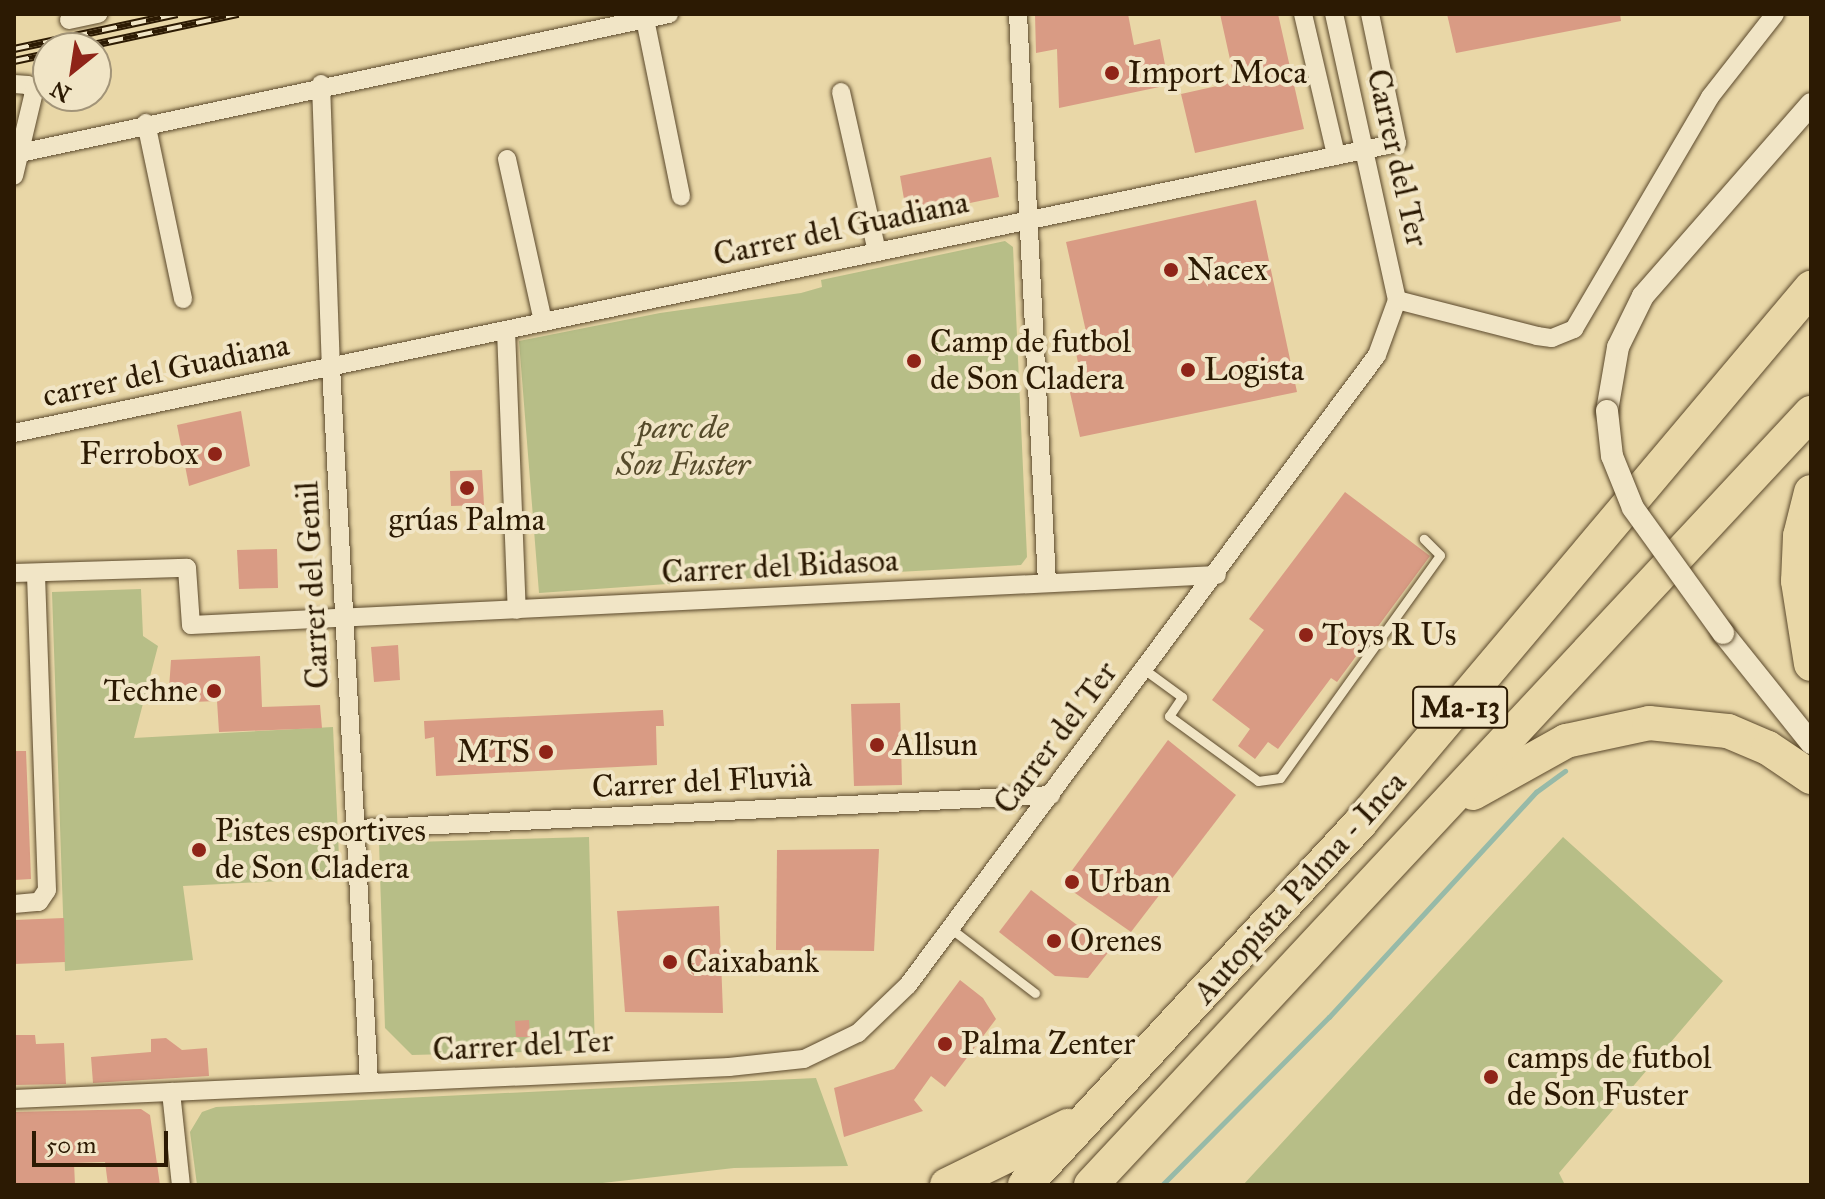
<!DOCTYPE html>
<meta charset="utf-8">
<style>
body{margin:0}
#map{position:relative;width:1825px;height:1199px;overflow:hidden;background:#e9d7a7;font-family:"IM FELL Great Primer",serif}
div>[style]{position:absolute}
.green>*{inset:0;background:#b7be87}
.stream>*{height:5px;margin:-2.5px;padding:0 2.5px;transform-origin:2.5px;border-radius:2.5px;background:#97baa8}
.building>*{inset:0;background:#d99b84}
.roads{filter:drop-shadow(0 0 2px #5b492c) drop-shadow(0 0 2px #5b492c)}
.service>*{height:9px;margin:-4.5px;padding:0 4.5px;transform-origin:4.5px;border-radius:4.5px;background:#f1e5c6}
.minor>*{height:18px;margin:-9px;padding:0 9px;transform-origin:9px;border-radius:9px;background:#f1e5c6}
.tertiary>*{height:22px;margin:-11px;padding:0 11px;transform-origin:11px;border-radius:11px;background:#f1e5c6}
.motorway>*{height:34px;margin:-17px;padding:0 17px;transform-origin:17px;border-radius:17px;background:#e9d7a7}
.rail>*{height:8px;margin-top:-4px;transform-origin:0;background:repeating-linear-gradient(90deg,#f1e5c6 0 15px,#2c1a03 0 30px);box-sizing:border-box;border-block:2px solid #2c1a03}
.bridges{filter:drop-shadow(0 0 2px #5b492c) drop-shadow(0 0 2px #5b492c)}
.tertiary-bridge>*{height:22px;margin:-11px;padding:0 11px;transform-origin:11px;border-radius:11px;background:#f1e5c6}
.dots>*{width:22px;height:22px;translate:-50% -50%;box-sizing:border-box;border:4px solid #f1e5c6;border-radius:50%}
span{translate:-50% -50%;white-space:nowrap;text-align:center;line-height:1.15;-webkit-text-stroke:8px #f1e5c6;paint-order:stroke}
.shield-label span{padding:2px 6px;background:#f1e5c6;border:2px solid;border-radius:6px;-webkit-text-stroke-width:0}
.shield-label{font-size:30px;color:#2c1a03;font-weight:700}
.poi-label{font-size:32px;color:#2c1a03}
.left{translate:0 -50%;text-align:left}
.right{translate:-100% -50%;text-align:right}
.street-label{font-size:32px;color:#2c1a03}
.park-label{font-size:32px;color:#564b2b;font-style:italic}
.frame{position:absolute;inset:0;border:16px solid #2c1a03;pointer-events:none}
.north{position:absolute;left:32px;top:32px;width:80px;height:80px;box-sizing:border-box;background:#f1e5c6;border:2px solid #a29478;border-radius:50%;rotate:210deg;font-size:22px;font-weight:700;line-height:32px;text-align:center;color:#2c1a03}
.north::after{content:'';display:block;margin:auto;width:28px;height:36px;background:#8f2418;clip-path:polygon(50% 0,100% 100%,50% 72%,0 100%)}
.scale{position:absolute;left:32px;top:1131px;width:136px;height:36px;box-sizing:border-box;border:4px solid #2c1a03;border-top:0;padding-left:10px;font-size:24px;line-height:28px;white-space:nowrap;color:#2c1a03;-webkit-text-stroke:6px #f1e5c6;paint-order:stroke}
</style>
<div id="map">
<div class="green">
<i style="clip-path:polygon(1005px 241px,1013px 247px,1027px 557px,1021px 565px,862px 574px,861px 560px,840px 564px,837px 572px,539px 593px,519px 341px,660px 313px,801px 293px,822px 287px,821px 280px)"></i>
<i style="clip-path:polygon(141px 589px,143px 636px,158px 646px,134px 738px,333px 727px,340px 878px,183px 886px,193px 960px,65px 971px,52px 592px)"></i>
<i style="clip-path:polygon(589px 837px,595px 1050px,412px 1055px,385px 1028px,379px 843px)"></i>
<i style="clip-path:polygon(1563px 837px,1723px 981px,1559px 1173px,1565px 1185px,1243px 1185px)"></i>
<i style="clip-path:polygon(816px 1078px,848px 1166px,734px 1168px,585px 1185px,197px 1185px,190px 1132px,202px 1112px,216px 1107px)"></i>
</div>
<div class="stream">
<i style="left:1162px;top:1185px;width:237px;rotate:-45.2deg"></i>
<i style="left:1329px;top:1017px;width:306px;rotate:-47.4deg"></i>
<i style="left:1536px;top:792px;width:36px;rotate:-36deg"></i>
</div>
<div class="building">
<i style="clip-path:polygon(1035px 14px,1128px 14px,1134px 45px,1160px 39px,1169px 85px,1059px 108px,1057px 49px,1036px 53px)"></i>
<i style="clip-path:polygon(1220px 14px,1278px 14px,1304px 129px,1195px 153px,1181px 94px,1235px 82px)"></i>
<i style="clip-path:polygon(1447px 14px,1620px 14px,1621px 21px,1456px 53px)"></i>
<i style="clip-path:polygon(991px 157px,999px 197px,907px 216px,900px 176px)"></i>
<i style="clip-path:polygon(1256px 200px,1297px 392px,1080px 437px,1069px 388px,1083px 386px,1073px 339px,1087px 336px,1066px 242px)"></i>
<i style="clip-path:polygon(241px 411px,250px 466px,189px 486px,177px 425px)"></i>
<i style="clip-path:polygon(482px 470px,484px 505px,451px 506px,450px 471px)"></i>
<i style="clip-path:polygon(1345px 492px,1430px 556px,1337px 682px,1331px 678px,1278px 749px,1268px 742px,1255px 759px,1238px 746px,1250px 729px,1212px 700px,1264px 630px,1249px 619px)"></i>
<i style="clip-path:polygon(277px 549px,278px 588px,239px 589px,237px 550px)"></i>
<i style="clip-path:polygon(398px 645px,400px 680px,374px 682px,371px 647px)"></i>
<i style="clip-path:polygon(260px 656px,262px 707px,320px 705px,322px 728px,219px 732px,217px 701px,168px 703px,171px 660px)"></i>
<i style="clip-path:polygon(900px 703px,902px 785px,854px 786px,851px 704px)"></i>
<i style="clip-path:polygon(663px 710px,664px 726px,656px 726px,657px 765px,436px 776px,434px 737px,425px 739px,424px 721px)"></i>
<i style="clip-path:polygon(1168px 740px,1236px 795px,1131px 932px,1062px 884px)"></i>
<i style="clip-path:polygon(14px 751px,26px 751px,31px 879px,14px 880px)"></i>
<i style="clip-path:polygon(879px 849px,874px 951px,776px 950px,777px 850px)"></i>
<i style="clip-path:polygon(1031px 890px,1110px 950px,1088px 978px,1055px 976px,999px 932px)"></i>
<i style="clip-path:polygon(719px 906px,723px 1013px,625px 1012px,617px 911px)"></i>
<i style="clip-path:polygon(64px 918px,65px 962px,14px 964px,14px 920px)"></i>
<i style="clip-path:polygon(960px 980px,983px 998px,996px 1019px,945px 1087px,931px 1076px,914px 1100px,923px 1111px,844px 1137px,834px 1088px,894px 1069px)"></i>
<i style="clip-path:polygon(529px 1020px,530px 1037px,516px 1037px,515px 1021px)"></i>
<i style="clip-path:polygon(16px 1035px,35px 1035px,36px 1044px,64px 1043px,66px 1084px,14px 1085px)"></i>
<i style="clip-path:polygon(166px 1038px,182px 1050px,207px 1048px,209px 1076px,93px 1083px,91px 1057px,151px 1052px,151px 1039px)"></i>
<i style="clip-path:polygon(141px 1109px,150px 1115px,160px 1185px,108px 1185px,105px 1162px,74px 1163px,75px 1185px,14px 1185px,14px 1112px)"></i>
</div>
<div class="roads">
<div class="service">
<i style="left:1145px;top:670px;width:46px;rotate:36.1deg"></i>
<i style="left:1182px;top:697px;width:23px;rotate:124deg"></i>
<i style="left:1169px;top:716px;width:110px;rotate:36.1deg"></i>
<i style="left:1258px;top:781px;width:22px;rotate:-8deg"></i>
<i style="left:1280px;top:778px;width:274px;rotate:-54.3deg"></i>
<i style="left:1440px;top:555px;width:23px;rotate:-135deg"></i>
<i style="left:950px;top:928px;width:107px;rotate:37.4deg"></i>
</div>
<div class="minor">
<i style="left:1018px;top:14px;width:570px;rotate:87.08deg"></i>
<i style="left:1303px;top:14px;width:145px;rotate:76.8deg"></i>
<i style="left:645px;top:19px;width:181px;rotate:78.5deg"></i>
<i style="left:69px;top:20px;width:30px;rotate:-12deg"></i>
<i style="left:14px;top:84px;width:14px;rotate:4deg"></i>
<i style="left:28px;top:85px;width:9px;rotate:49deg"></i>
<i style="left:34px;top:92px;width:86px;rotate:103.4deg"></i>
<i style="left:321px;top:84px;width:283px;rotate:88deg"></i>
<i style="left:331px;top:367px;width:717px;rotate:86.96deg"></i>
<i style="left:841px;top:92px;width:164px;rotate:77.3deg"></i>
<i style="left:146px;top:123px;width:180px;rotate:78.1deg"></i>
<i style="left:20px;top:153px;width:664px;rotate:-12.09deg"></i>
<i style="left:507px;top:159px;width:167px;rotate:77.5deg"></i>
<i style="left:1397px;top:300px;width:145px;rotate:14.4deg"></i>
<i style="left:1537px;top:336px;width:15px;rotate:8deg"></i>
<i style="left:1552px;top:338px;width:24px;rotate:-22deg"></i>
<i style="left:1574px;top:329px;width:269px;rotate:-59.6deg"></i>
<i style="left:1710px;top:97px;width:105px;rotate:-51.9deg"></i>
<i style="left:506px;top:330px;width:280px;rotate:87.8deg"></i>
<i style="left:14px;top:433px;width:1413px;rotate:-11.84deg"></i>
<i style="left:1397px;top:143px;width:132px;rotate:-101.8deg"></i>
<i style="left:14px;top:573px;width:173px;rotate:-1.7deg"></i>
<i style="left:187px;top:568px;width:57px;rotate:86deg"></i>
<i style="left:191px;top:625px;width:1027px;rotate:-2.79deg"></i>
<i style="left:357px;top:829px;width:695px;rotate:-2.8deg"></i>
<i style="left:14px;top:904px;width:25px;rotate:-5deg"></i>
<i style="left:39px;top:902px;width:14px;rotate:-56deg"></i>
<i style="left:47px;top:890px;width:317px;rotate:-92deg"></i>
<i style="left:171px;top:1092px;width:94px;rotate:83.9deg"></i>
<i style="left:14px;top:1099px;width:716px;rotate:-2.56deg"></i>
<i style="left:729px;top:1067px;width:75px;rotate:-6.1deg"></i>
<i style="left:804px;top:1059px;width:60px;rotate:-25.7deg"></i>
<i style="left:858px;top:1033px;width:69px;rotate:-43.8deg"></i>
<i style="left:908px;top:985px;width:785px;rotate:-53.33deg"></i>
<i style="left:1377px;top:355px;width:59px;rotate:-70deg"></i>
<i style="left:1397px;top:300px;width:293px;rotate:-102.4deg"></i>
</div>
<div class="tertiary">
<i style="left:1607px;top:411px;width:65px;rotate:-80.2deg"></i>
<i style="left:1618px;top:347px;width:57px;rotate:-63.9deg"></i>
<i style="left:1643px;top:296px;width:255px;rotate:-48.8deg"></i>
<i style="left:1723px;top:633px;width:141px;rotate:51.3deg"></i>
</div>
<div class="motorway">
<i style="left:1811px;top:492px;width:45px;rotate:104deg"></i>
<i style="left:1800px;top:536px;width:45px;rotate:92.5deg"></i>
<i style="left:1798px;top:581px;width:84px;rotate:81.1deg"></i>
<i style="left:1473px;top:793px;width:107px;rotate:-29.2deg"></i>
<i style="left:1566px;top:741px;width:85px;rotate:-12.2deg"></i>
<i style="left:1649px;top:723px;width:79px;rotate:5.8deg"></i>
<i style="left:1728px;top:731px;width:43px;rotate:23deg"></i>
<i style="left:1768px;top:748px;width:52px;rotate:34deg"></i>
<i style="left:947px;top:1185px;width:135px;rotate:-26deg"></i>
<i style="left:1025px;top:1185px;width:493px;rotate:-47.2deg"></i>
<i style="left:1360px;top:823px;width:700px;rotate:-49.87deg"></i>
<i style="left:1091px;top:1185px;width:1056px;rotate:-47deg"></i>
</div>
</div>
<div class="rail">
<i style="left:79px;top:48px;width:163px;rotate:-12.1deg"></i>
<i style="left:14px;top:49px;width:167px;rotate:-12.1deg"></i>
<i style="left:14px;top:61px;width:35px;rotate:-12deg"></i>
</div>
<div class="bridges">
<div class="tertiary-bridge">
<i style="left:1607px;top:411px;width:45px;rotate:83.7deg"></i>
<i style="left:1612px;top:456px;width:56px;rotate:68deg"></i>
<i style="left:1633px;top:508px;width:154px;rotate:54.2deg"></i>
</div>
</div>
<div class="dots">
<i style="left:1112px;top:73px;background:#8f2418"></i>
<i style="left:1171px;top:270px;background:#8f2418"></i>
<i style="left:914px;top:361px;background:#8f2418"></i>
<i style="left:1188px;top:370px;background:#8f2418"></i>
<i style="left:215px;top:454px;background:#8f2418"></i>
<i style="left:467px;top:488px;background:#8f2418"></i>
<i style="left:1306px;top:635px;background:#8f2418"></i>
<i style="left:214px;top:691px;background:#8f2418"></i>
<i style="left:877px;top:745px;background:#8f2418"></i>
<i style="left:546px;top:752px;background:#8f2418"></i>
<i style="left:199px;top:850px;background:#8f2418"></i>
<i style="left:1072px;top:882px;background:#8f2418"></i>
<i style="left:1054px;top:941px;background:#8f2418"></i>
<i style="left:670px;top:962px;background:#8f2418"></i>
<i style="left:945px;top:1044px;background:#8f2418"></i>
<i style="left:1491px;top:1077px;background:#8f2418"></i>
</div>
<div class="shield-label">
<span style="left:1460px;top:707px">Ma-13</span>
</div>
<div class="poi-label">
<span class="left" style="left:1128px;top:73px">Import Moca</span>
<span class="left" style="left:1187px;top:270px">Nacex</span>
<span class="left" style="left:930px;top:361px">Camp de futbol<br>de Son Cladera</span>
<span class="left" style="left:1204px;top:370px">Logista</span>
<span class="right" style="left:199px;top:454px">Ferrobox</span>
<span style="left:467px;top:520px">grúas Palma</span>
<span class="left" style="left:1322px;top:635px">Toys R Us</span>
<span class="right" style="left:198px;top:691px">Techne</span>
<span class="left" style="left:893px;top:745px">Allsun</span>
<span class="right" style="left:530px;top:752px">MTS</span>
<span class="left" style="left:215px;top:850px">Pistes esportives<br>de Son Cladera</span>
<span class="left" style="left:1088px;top:882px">Urban</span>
<span class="left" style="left:1070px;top:941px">Orenes</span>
<span class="left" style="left:686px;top:962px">Caixabank</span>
<span class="left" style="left:961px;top:1044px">Palma Zenter</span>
<span class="left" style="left:1507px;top:1077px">camps de futbol<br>de Son Fuster</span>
</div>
<div class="street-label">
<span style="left:1397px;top:158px;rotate:77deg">Carrer del Ter</span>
<span style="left:841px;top:229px;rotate:-12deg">Carrer del Guadiana</span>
<span style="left:166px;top:371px;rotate:-12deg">carrer del Guadiana</span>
<span style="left:780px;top:567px;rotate:-3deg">Carrer del Bidasoa</span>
<span style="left:313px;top:585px;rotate:-93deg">Carrer del Genil</span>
<span style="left:1056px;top:738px;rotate:-53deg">Carrer del Ter</span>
<span style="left:702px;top:782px;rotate:-3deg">Carrer del Fluvià</span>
<span style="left:1300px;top:888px;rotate:-48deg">Autopista Palma - Inca</span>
<span style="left:523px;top:1046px;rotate:-3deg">Carrer del Ter</span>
</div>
<div class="park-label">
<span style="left:683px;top:447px">parc de<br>Son Fuster</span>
</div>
<div class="frame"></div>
<div class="north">N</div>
<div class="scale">50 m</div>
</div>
